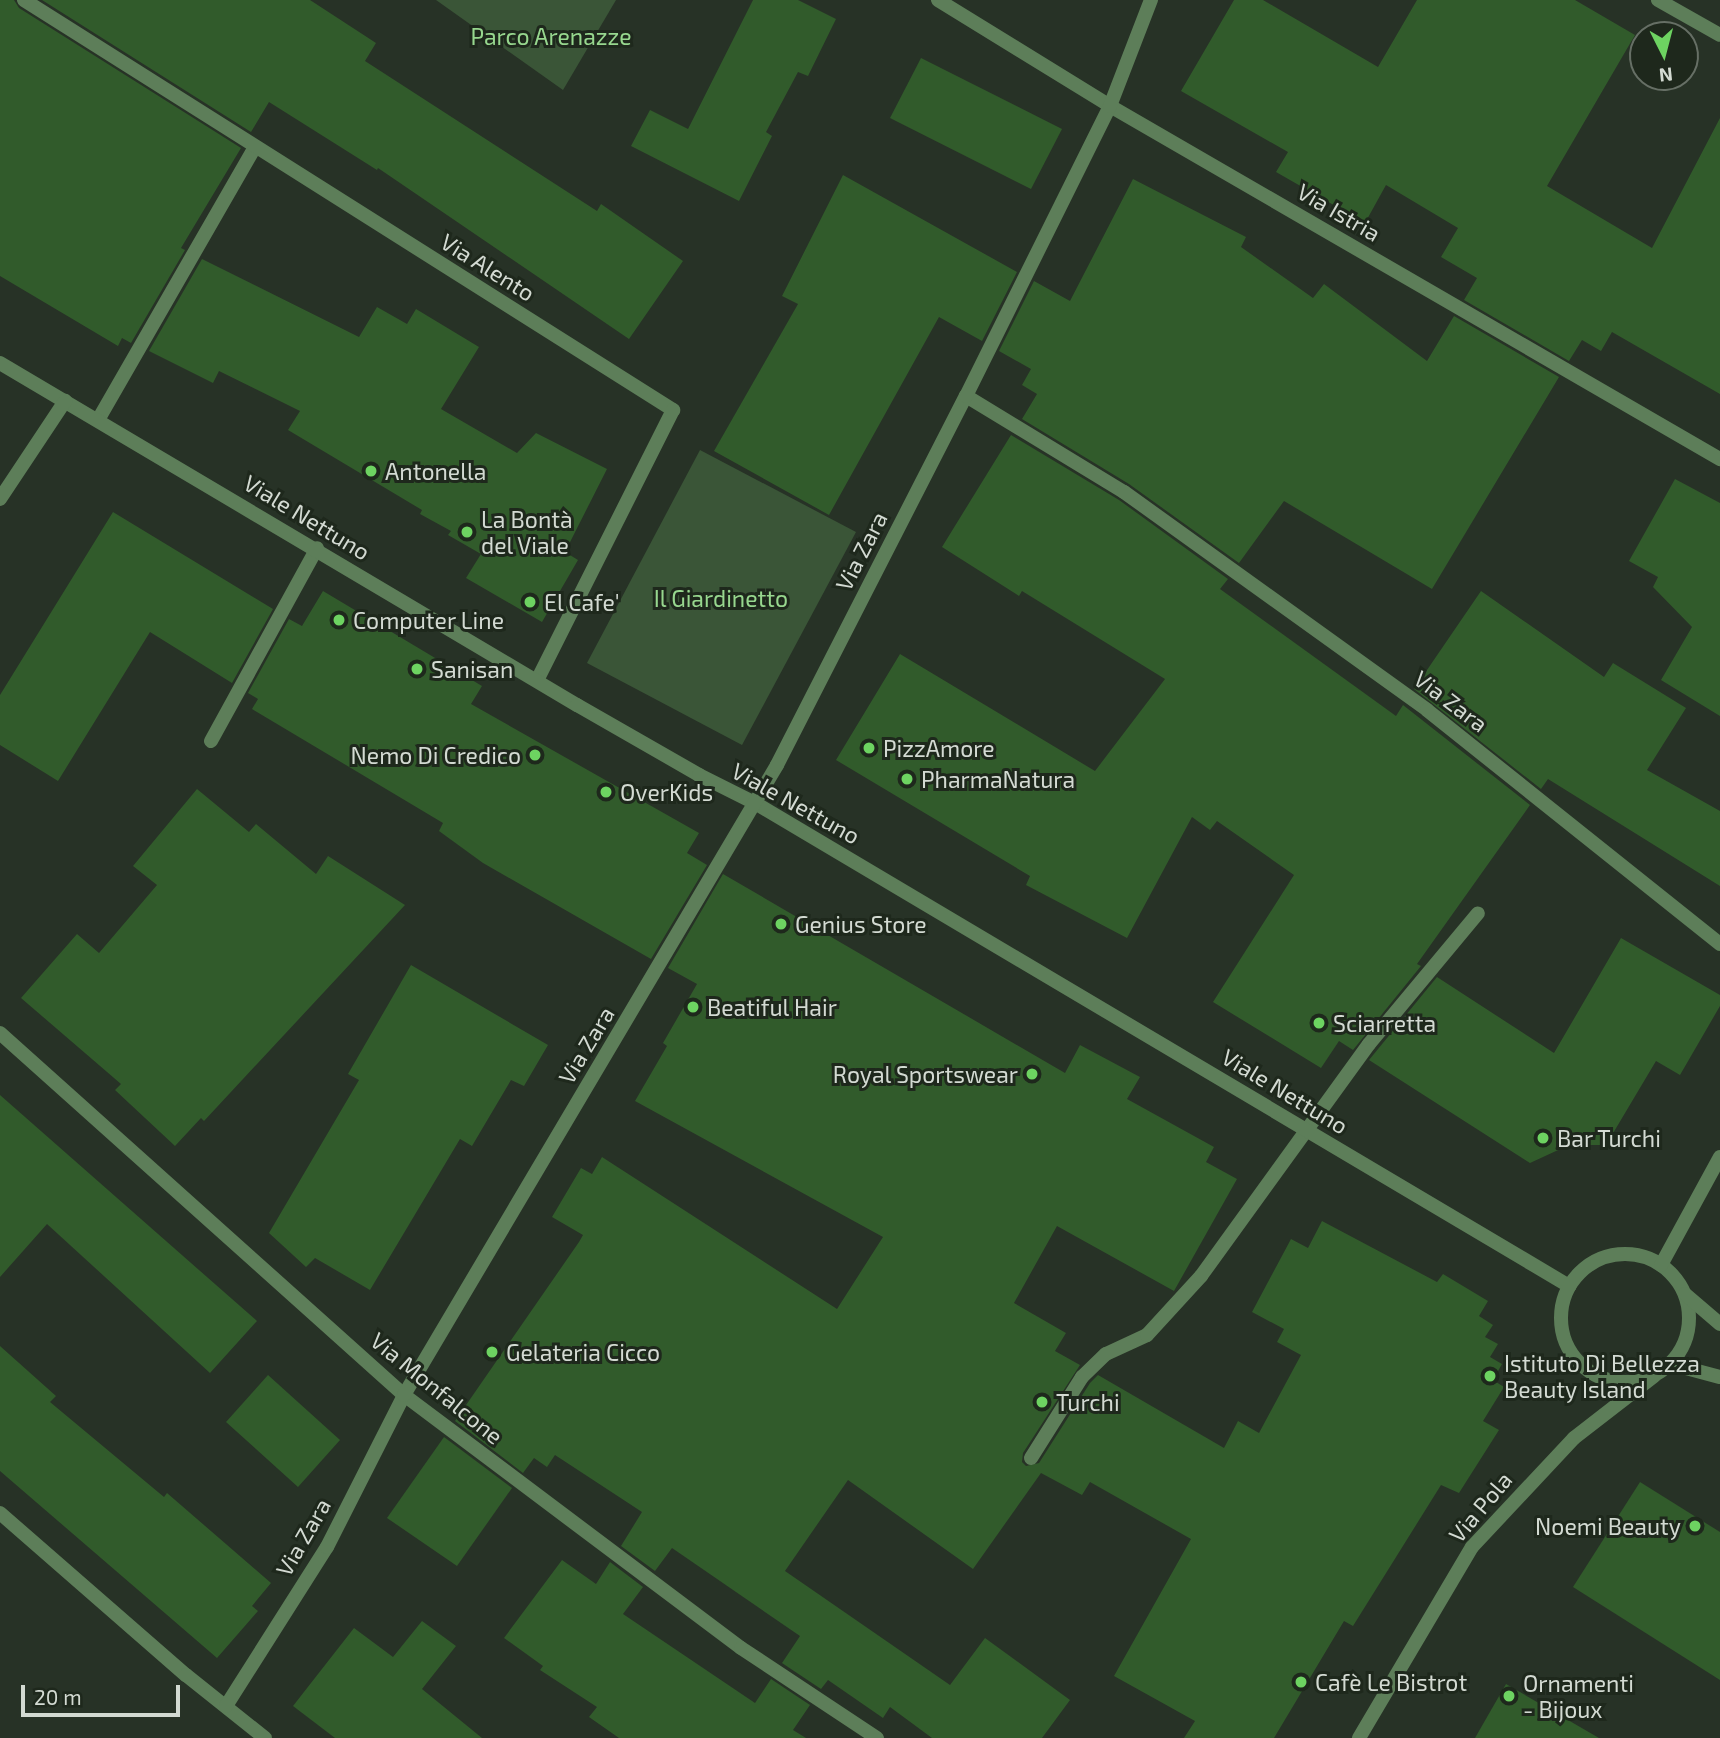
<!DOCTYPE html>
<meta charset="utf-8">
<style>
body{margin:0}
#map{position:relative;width:1720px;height:1738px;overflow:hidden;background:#273226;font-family:"Exo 2",sans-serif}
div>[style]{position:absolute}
.green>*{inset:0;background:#3a5537}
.building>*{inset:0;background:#315b2b}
.service>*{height:14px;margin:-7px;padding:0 7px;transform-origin:7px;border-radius:7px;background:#5d7e59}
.minor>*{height:14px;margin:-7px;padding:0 7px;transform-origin:7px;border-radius:7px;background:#5d7e59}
.tertiary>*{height:14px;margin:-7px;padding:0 7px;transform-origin:7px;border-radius:7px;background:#5d7e59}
.tertiary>.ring{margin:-7px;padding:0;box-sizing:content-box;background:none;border:14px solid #5d7e59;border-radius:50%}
.dots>*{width:19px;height:19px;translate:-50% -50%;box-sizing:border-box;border:4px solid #1e281c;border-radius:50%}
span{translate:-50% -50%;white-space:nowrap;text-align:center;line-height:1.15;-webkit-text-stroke:6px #1e281c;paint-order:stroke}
.park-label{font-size:23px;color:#97d78e}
.street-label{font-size:23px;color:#d3dad2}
.poi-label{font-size:23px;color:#d3dad2}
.left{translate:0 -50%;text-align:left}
.right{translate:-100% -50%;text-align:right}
.north{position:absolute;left:1629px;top:21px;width:70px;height:70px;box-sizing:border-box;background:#1e281c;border:2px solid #666f65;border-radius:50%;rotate:174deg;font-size:19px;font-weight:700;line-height:28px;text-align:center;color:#d3dad2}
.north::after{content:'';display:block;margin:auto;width:24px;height:32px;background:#6dd361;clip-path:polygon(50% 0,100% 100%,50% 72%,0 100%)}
.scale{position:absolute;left:21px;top:1685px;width:159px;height:32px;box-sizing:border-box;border:4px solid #d3dad2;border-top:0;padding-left:9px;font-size:21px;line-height:24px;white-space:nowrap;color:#d3dad2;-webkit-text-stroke:5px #1e281c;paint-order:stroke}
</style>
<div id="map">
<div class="green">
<i style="clip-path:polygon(436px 0,616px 0,563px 90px)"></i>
<i style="clip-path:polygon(700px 450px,856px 532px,742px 745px,587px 663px)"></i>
</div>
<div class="building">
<i style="clip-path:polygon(0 0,14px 0,19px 8px,241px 148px,181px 248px,185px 250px,131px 343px,122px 338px,118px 346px,0 276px)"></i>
<i style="clip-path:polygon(42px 0,310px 0,376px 43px,365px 61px,597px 211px,601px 204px,683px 261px,629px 339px,378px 168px,377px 170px,269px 102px,251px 132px)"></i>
<i style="clip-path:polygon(753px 0,798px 0,836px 19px,808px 76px,798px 72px,766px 132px,772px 136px,739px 201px,631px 146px,650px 110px,688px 129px)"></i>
<i style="clip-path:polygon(1234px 0,1263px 0,1378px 67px,1417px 0,1575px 0,1635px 35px,1547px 186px,1652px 248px,1720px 118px,1720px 394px,1612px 332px,1601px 351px,1582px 340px,1569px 361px,1464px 300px,1477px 278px,1441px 257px,1458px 228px,1386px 185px,1365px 223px,1276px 172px,1288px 152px,1181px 91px)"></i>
<i style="clip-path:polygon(921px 58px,1062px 129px,1031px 189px,890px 118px)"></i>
<i style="clip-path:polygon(843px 175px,1017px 272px,982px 341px,939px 317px,829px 515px,714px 451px,798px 304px,782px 296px)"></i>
<i style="clip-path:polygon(1133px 179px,1246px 237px,1241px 247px,1313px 298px,1324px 284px,1427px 361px,1454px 316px,1559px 377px,1432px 589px,1284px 501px,1239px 563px,1129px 484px,1022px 419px,1037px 394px,1022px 385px,1031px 369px,999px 351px,1034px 281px,1070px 301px)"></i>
<i style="clip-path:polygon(202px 259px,359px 337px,377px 307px,407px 324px,416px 309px,479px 347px,441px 409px,517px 453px,536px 433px,607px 469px,565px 552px,578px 560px,542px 622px,466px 578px,481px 554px,448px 535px,451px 531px,420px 514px,422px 510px,288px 430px,300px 411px,219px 371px,213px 383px,149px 351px)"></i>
<i style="clip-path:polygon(1011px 435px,1119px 500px,1228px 579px,1220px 589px,1396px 716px,1403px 705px,1530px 805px,1417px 964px,1421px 966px,1353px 1050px,1339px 1041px,1321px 1068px,1213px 1002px,1294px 875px,1217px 821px,1210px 830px,1192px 817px,1127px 938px,1026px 885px,1030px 876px,836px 760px,900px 654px,1095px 771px,1165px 679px,1022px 591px,1019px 596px,942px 547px)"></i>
<i style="clip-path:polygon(1675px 479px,1720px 503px,1720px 716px,1661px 680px,1692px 627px,1653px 587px,1658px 577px,1629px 561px)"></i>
<i style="clip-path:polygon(113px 512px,273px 609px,232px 683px,150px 632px,58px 781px,0 745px,0 695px)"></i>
<i style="clip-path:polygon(323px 591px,482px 686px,471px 704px,699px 833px,687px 853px,707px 865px,651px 959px,483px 863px,439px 831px,443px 823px,252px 709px,258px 699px,248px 693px,289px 619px,302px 626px)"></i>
<i style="clip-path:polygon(1481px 591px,1604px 677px,1613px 663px,1686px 708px,1647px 770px,1720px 811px,1720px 886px,1548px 779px,1541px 789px,1414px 689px)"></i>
<i style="clip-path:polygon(197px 789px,249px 832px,256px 824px,316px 874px,328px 856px,405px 905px,204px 1121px,201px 1118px,175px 1146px,115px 1090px,121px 1084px,21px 998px,77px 934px,99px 953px,157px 885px,133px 866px)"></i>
<i style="clip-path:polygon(723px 874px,1065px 1073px,1080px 1045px,1140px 1077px,1127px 1099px,1214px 1147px,1206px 1162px,1237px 1179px,1174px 1291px,1057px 1226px,1014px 1303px,1066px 1333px,1055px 1351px,1080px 1365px,1023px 1453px,1022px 1462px,1026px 1466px,1039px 1463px,1090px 1383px,1098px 1375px,1224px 1448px,1238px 1421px,1259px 1433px,1301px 1355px,1277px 1342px,1284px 1329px,1252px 1312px,1291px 1239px,1308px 1248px,1322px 1221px,1437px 1282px,1443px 1274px,1488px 1301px,1479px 1316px,1493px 1325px,1485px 1337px,1498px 1344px,1490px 1357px,1502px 1364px,1493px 1380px,1504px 1387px,1483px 1421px,1499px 1430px,1459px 1493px,1441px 1485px,1353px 1626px,1344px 1621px,1274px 1738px,1184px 1738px,1195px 1721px,1114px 1676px,1191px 1539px,1090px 1482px,1082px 1495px,1041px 1473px,973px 1569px,848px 1480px,785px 1571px,950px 1685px,985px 1638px,1070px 1700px,1042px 1738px,932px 1738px,890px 1707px,883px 1718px,828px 1680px,821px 1689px,782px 1663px,800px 1636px,672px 1548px,655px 1571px,621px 1546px,642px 1512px,555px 1455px,547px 1467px,534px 1458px,523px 1473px,455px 1421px,579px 1242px,583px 1235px,552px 1217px,581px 1168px,592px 1174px,602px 1157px,837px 1309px,883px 1237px,635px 1101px,667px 1046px,663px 1043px,697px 984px,668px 968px)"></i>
<i style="clip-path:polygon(1621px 938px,1720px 995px,1720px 1006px,1680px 1075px,1656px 1061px,1606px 1145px,1569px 1145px,1530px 1163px,1369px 1060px,1437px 977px,1554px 1053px)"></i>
<i style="clip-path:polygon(411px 965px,548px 1045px,524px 1086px,511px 1080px,472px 1146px,460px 1139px,370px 1290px,315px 1258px,306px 1267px,269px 1233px,359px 1080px,348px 1074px)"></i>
<i style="clip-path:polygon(0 1095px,257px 1321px,210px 1373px,47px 1224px,0 1277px)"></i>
<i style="clip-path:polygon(0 1346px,56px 1396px,50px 1402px,164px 1497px,167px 1493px,271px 1583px,252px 1606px,258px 1611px,217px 1658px,0 1471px)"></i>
<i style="clip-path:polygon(268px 1375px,340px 1440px,298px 1487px,226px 1422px)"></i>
<i style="clip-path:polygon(444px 1437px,512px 1488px,457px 1566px,387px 1518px)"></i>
<i style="clip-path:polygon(1640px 1482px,1720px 1532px,1720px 1680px,1573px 1587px)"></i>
<i style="clip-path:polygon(562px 1560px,596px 1584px,610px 1562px,643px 1587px,623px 1614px,755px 1703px,771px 1679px,810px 1705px,793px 1730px,806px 1738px,619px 1738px,589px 1717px,597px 1707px,540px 1670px,543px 1666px,504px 1638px)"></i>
<i style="clip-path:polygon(422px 1621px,456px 1646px,422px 1689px,482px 1738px,335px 1738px,293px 1706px,354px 1628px,393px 1657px)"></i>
<i style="clip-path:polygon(1506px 1684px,1599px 1738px,1475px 1738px)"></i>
</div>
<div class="service">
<i style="left:98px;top:420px;width:315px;rotate:-60.1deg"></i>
<i style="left:211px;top:741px;width:220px;rotate:-61.2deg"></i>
<i style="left:1031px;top:1458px;width:96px;rotate:-57.8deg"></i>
<i style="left:1082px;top:1377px;width:33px;rotate:-44deg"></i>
<i style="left:1106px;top:1354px;width:45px;rotate:-24.9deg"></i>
<i style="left:1147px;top:1335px;width:80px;rotate:-47.5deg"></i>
<i style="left:1201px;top:1276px;width:286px;rotate:-54.1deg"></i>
<i style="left:1369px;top:1044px;width:170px;rotate:-50.2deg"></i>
</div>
<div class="minor">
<i style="left:24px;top:0;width:768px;rotate:32.28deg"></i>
<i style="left:673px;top:410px;width:302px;rotate:116.7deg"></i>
<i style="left:938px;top:0;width:202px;rotate:31.6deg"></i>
<i style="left:1110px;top:106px;width:705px;rotate:30.06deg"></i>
<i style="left:1658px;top:0;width:71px;rotate:29.4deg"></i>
<i style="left:0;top:363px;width:671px;rotate:30.66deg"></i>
<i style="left:577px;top:705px;width:141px;rotate:29.8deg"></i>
<i style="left:699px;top:775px;width:63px;rotate:26.6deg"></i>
<i style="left:755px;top:803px;width:947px;rotate:30.68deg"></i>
<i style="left:966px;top:396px;width:185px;rotate:31.3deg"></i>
<i style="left:1124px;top:492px;width:373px;rotate:35.7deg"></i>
<i style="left:1427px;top:710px;width:375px;rotate:38.6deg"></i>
<i style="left:0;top:499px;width:118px;rotate:-56.4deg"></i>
<i style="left:0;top:1033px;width:542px;rotate:41.86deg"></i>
<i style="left:404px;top:1395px;width:421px;rotate:36.9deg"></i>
<i style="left:741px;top:1648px;width:163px;rotate:33.5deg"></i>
<i style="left:0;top:1513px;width:247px;rotate:41.1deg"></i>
<i style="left:186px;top:1675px;width:101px;rotate:38.6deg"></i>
<i style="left:226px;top:1706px;width:188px;rotate:-57.6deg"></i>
<i style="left:327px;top:1547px;width:170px;rotate:-63.1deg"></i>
<i style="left:404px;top:1395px;width:732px;rotate:-59.37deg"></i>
<i style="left:777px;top:765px;width:415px;rotate:-62.9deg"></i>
<i style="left:966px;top:396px;width:324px;rotate:-63.6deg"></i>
<i style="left:1110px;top:106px;width:114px;rotate:-68.9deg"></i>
<i style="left:1359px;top:1738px;width:222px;rotate:-59.4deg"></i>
<i style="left:1472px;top:1547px;width:149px;rotate:-46.9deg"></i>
<i style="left:1574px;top:1438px;width:101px;rotate:-37.8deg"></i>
</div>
<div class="tertiary">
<i class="ring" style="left:1561px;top:1254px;width:114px;height:114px"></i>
<i style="left:1661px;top:1265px;width:123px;rotate:-61.4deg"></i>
<i style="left:1685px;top:1294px;width:46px;rotate:40.6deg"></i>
<i style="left:1671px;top:1364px;width:51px;rotate:14.9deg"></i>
</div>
<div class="dots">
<i style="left:371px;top:471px;background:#6dd361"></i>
<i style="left:467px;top:532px;background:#6dd361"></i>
<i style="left:530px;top:602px;background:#6dd361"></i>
<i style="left:339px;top:620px;background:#6dd361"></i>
<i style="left:417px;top:669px;background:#6dd361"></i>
<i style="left:869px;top:748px;background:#6dd361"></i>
<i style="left:535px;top:755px;background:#6dd361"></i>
<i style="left:907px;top:779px;background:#6dd361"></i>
<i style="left:606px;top:792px;background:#6dd361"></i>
<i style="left:781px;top:924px;background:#6dd361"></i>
<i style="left:693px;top:1007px;background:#6dd361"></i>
<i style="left:1319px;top:1023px;background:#6dd361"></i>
<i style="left:1032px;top:1074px;background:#6dd361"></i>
<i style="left:1543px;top:1138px;background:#6dd361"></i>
<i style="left:492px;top:1352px;background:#6dd361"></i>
<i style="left:1490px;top:1376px;background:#6dd361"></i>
<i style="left:1042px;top:1402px;background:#6dd361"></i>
<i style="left:1695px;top:1526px;background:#6dd361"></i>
<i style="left:1301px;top:1682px;background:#6dd361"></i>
<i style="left:1509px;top:1696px;background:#6dd361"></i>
</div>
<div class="park-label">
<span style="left:551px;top:36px">Parco Arenazze</span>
<span style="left:721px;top:598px">Il Giardinetto</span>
</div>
<div class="street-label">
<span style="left:1339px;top:212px;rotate:30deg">Via Istria</span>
<span style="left:488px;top:267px;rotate:32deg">Via Alento</span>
<span style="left:307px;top:517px;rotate:31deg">Viale Nettuno</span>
<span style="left:861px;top:551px;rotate:-63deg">Via Zara</span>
<span style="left:1451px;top:701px;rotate:37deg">Via Zara</span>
<span style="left:796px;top:803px;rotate:29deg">Viale Nettuno</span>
<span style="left:586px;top:1045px;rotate:-59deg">Via Zara</span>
<span style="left:1285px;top:1091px;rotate:31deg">Viale Nettuno</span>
<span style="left:437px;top:1388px;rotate:39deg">Via Monfalcone</span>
<span style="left:1480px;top:1507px;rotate:-50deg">Via Pola</span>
<span style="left:303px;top:1537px;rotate:-60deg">Via Zara</span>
</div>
<div class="poi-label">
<span class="left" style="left:385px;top:471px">Antonella</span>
<span class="left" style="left:481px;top:532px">La Bontà<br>del Viale</span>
<span class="left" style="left:544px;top:602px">El Cafe'</span>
<span class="left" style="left:353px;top:620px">Computer Line</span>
<span class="left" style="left:431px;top:669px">Sanisan</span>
<span class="left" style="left:883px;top:748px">PizzAmore</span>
<span class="right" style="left:521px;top:755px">Nemo Di Credico</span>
<span class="left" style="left:921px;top:779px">PharmaNatura</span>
<span class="left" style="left:620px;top:792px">OverKids</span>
<span class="left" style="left:795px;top:924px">Genius Store</span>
<span class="left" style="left:707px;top:1007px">Beatiful Hair</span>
<span class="left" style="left:1333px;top:1023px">Sciarretta</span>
<span class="right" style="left:1018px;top:1074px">Royal Sportswear</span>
<span class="left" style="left:1557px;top:1138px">Bar Turchi</span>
<span class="left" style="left:506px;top:1352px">Gelateria Cicco</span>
<span class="left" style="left:1504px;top:1376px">Istituto Di Bellezza<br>Beauty Island</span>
<span class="left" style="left:1056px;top:1402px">Turchi</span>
<span class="right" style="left:1681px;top:1526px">Noemi Beauty</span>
<span class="left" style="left:1315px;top:1682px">Cafè Le Bistrot</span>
<span class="left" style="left:1523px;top:1696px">Ornamenti<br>- Bijoux</span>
</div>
<div class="north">N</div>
<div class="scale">20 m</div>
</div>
